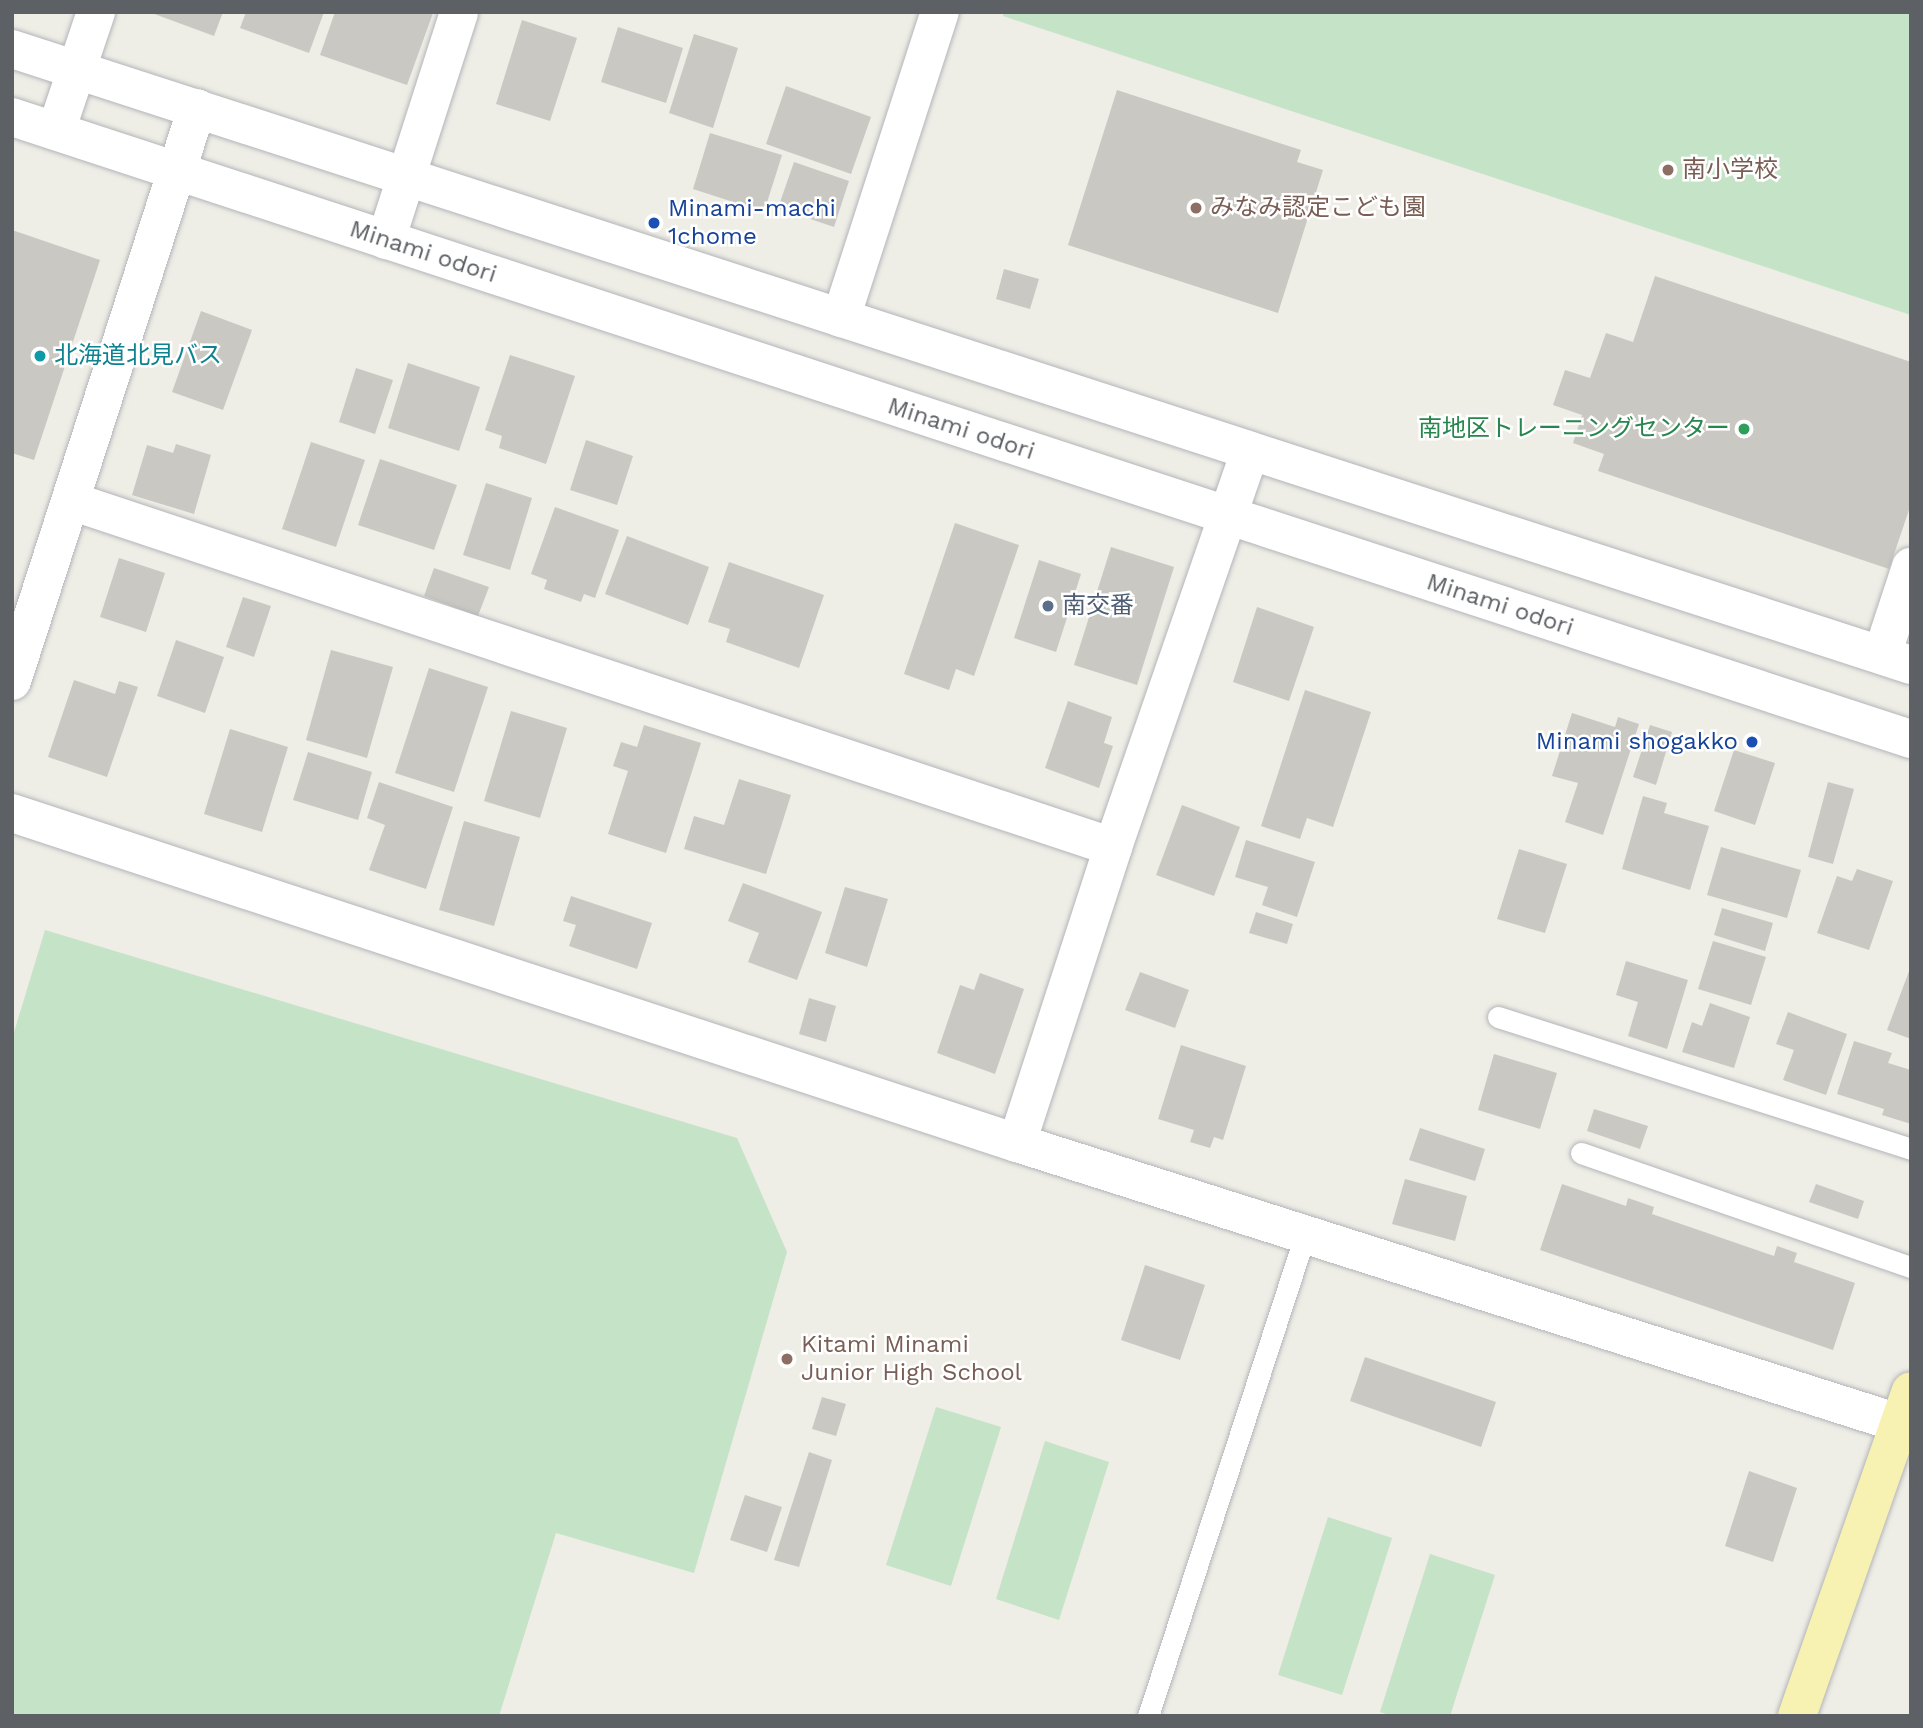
<!DOCTYPE html>
<meta charset="utf-8">
<style>
body{margin:0}
#map{position:relative;width:1923px;height:1728px;overflow:hidden;background:#eeede6;font-family:"Work Sans","Noto Sans JP",sans-serif}
div>[style]{position:absolute}
.green>*{inset:0;background:#c5e3c7}
.building>*{inset:0;background:#cac8c2}
.roads{filter:drop-shadow(0 0 2px #b3b5b9) drop-shadow(0 0 2px #b3b5b9)}
.service>*{height:21px;margin:-10.5px;padding:0 10.5px;transform-origin:10.5px;border-radius:10.5px;background:#fff}
.minor>*{height:38px;margin:-19px;padding:0 19px;transform-origin:19px;border-radius:19px;background:#fff}
.tertiary>*{height:38px;margin:-19px;padding:0 19px;transform-origin:19px;border-radius:19px;background:#fff}
.primary>*{height:38px;margin:-19px;padding:0 19px;transform-origin:19px;border-radius:19px;background:#f7f1b2}
.dots>*{width:19px;height:19px;translate:-50% -50%;box-sizing:border-box;border:4px solid #fff;border-radius:50%}
span{translate:-50% -50%;white-space:nowrap;text-align:center;line-height:1.15;-webkit-text-stroke:5px #fff;paint-order:stroke}
.education-label{font-size:24px;color:#785e54}
.left{translate:0 -50%;text-align:left}
.transit-label{font-size:24px;color:#164399}
.right{translate:-100% -50%;text-align:right}
.street-label{font-size:24px;color:#5d6065}
.culture-label{font-size:24px;color:#0d838f}
.leisure-label{font-size:24px;color:#27864d}
.service-label{font-size:24px;color:#4e5e75}
.frame{position:absolute;inset:0;border:14px solid #5d6065;pointer-events:none}
</style>
<div id="map">
<div class="green">
<i style="clip-path:polygon(1004px 12px,1911px 12px,1911px 315px,1003px 16px)"></i>
<i style="clip-path:polygon(45px 930px,737px 1138px,787px 1252px,694px 1573px,556px 1533px,499px 1716px,12px 1716px,12px 1039px)"></i>
<i style="clip-path:polygon(936px 1407px,1001px 1427px,951px 1586px,886px 1565px)"></i>
<i style="clip-path:polygon(1045px 1441px,1109px 1462px,1059px 1620px,996px 1599px)"></i>
<i style="clip-path:polygon(1328px 1517px,1392px 1538px,1342px 1695px,1278px 1675px)"></i>
<i style="clip-path:polygon(1430px 1554px,1495px 1575px,1450px 1716px,1392px 1716px,1380px 1712px)"></i>
</div>
<div class="building">
<i style="clip-path:polygon(149px 12px,223px 12px,214px 36px)"></i>
<i style="clip-path:polygon(246px 12px,324px 12px,309px 53px,240px 28px)"></i>
<i style="clip-path:polygon(335px 12px,433px 13px,407px 85px,320px 55px)"></i>
<i style="clip-path:polygon(522px 20px,577px 38px,550px 121px,496px 104px)"></i>
<i style="clip-path:polygon(618px 27px,683px 48px,666px 103px,601px 82px)"></i>
<i style="clip-path:polygon(694px 34px,738px 48px,713px 128px,669px 113px)"></i>
<i style="clip-path:polygon(786px 86px,871px 117px,851px 174px,766px 144px)"></i>
<i style="clip-path:polygon(1117px 90px,1301px 150px,1297px 162px,1323px 170px,1278px 313px,1068px 245px)"></i>
<i style="clip-path:polygon(710px 133px,782px 155px,764px 212px,693px 189px)"></i>
<i style="clip-path:polygon(794px 162px,849px 181px,834px 227px,778px 208px)"></i>
<i style="clip-path:polygon(12px 230px,100px 260px,34px 460px,12px 453px)"></i>
<i style="clip-path:polygon(1004px 269px,1039px 279px,1030px 309px,996px 299px)"></i>
<i style="clip-path:polygon(1655px 276px,1911px 362px,1911px 504px,1889px 569px,1598px 471px,1604px 454px,1573px 443px,1582px 415px,1553px 405px,1565px 370px,1590px 378px,1606px 333px,1633px 342px)"></i>
<i style="clip-path:polygon(201px 311px,252px 330px,223px 410px,172px 392px)"></i>
<i style="clip-path:polygon(510px 355px,575px 376px,546px 464px,499px 448px,502px 436px,485px 430px)"></i>
<i style="clip-path:polygon(408px 363px,480px 387px,459px 451px,388px 428px)"></i>
<i style="clip-path:polygon(356px 368px,393px 380px,375px 434px,339px 422px)"></i>
<i style="clip-path:polygon(586px 440px,633px 456px,617px 505px,570px 490px)"></i>
<i style="clip-path:polygon(311px 442px,365px 460px,336px 547px,282px 529px)"></i>
<i style="clip-path:polygon(176px 444px,211px 455px,194px 514px,132px 495px,147px 445px,173px 453px)"></i>
<i style="clip-path:polygon(380px 459px,457px 485px,434px 550px,358px 525px)"></i>
<i style="clip-path:polygon(486px 483px,532px 498px,510px 570px,463px 555px)"></i>
<i style="clip-path:polygon(555px 507px,619px 530px,595px 598px,584px 594px,581px 602px,544px 589px,547px 580px,531px 574px)"></i>
<i style="clip-path:polygon(955px 523px,1019px 545px,974px 676px,956px 669px,949px 690px,904px 674px)"></i>
<i style="clip-path:polygon(627px 536px,709px 567px,688px 625px,605px 594px)"></i>
<i style="clip-path:polygon(1111px 547px,1174px 567px,1137px 685px,1074px 665px)"></i>
<i style="clip-path:polygon(119px 558px,165px 573px,146px 632px,100px 617px)"></i>
<i style="clip-path:polygon(1039px 560px,1081px 574px,1056px 652px,1014px 638px)"></i>
<i style="clip-path:polygon(729px 562px,824px 595px,799px 668px,726px 642px,730px 629px,708px 622px)"></i>
<i style="clip-path:polygon(434px 568px,489px 587px,478px 616px,424px 596px)"></i>
<i style="clip-path:polygon(243px 597px,271px 606px,254px 657px,226px 647px)"></i>
<i style="clip-path:polygon(1257px 607px,1314px 627px,1289px 701px,1233px 682px)"></i>
<i style="clip-path:polygon(176px 640px,224px 657px,205px 713px,157px 696px)"></i>
<i style="clip-path:polygon(331px 650px,393px 667px,367px 758px,306px 740px)"></i>
<i style="clip-path:polygon(429px 668px,488px 687px,454px 792px,395px 773px)"></i>
<i style="clip-path:polygon(74px 680px,115px 694px,119px 681px,138px 687px,107px 777px,48px 757px)"></i>
<i style="clip-path:polygon(1305px 690px,1371px 712px,1333px 827px,1307px 818px,1300px 839px,1261px 826px)"></i>
<i style="clip-path:polygon(1068px 701px,1112px 717px,1104px 743px,1113px 746px,1099px 788px,1045px 768px)"></i>
<i style="clip-path:polygon(511px 711px,567px 728px,540px 818px,484px 801px)"></i>
<i style="clip-path:polygon(1572px 713px,1615px 727px,1618px 717px,1639px 724px,1603px 835px,1565px 822px,1578px 783px,1552px 776px)"></i>
<i style="clip-path:polygon(644px 725px,701px 743px,666px 853px,608px 834px,628px 771px,613px 766px,621px 742px,637px 747px)"></i>
<i style="clip-path:polygon(1650px 725px,1672px 732px,1656px 785px,1633px 777px)"></i>
<i style="clip-path:polygon(230px 729px,288px 747px,262px 832px,204px 814px)"></i>
<i style="clip-path:polygon(1734px 750px,1775px 763px,1755px 825px,1714px 811px)"></i>
<i style="clip-path:polygon(308px 752px,372px 772px,358px 820px,293px 800px)"></i>
<i style="clip-path:polygon(739px 779px,791px 795px,766px 874px,684px 849px,694px 816px,724px 825px)"></i>
<i style="clip-path:polygon(379px 782px,453px 807px,426px 889px,369px 870px,385px 825px,367px 818px)"></i>
<i style="clip-path:polygon(1828px 782px,1854px 789px,1833px 864px,1808px 857px)"></i>
<i style="clip-path:polygon(1643px 796px,1667px 803px,1664px 813px,1709px 826px,1690px 890px,1622px 869px)"></i>
<i style="clip-path:polygon(1182px 805px,1240px 827px,1214px 896px,1156px 875px)"></i>
<i style="clip-path:polygon(464px 821px,520px 837px,494px 926px,439px 910px)"></i>
<i style="clip-path:polygon(1246px 840px,1315px 862px,1297px 917px,1262px 905px,1268px 887px,1235px 877px)"></i>
<i style="clip-path:polygon(1721px 847px,1801px 870px,1787px 918px,1707px 895px)"></i>
<i style="clip-path:polygon(1519px 849px,1567px 864px,1545px 933px,1497px 919px)"></i>
<i style="clip-path:polygon(1857px 869px,1893px 881px,1869px 950px,1817px 933px,1837px 876px,1852px 881px)"></i>
<i style="clip-path:polygon(743px 883px,822px 912px,797px 980px,748px 962px,759px 933px,728px 921px)"></i>
<i style="clip-path:polygon(845px 887px,888px 899px,867px 967px,825px 953px)"></i>
<i style="clip-path:polygon(571px 896px,652px 923px,637px 969px,569px 946px,576px 925px,563px 921px)"></i>
<i style="clip-path:polygon(1722px 908px,1773px 923px,1765px 951px,1714px 935px)"></i>
<i style="clip-path:polygon(1256px 912px,1293px 924px,1287px 944px,1249px 933px)"></i>
<i style="clip-path:polygon(1713px 941px,1766px 957px,1751px 1005px,1698px 989px)"></i>
<i style="clip-path:polygon(1626px 961px,1688px 980px,1667px 1049px,1628px 1036px,1638px 1002px,1616px 995px)"></i>
<i style="clip-path:polygon(1911px 966px,1911px 1039px,1887px 1030px)"></i>
<i style="clip-path:polygon(1140px 972px,1189px 990px,1175px 1028px,1125px 1010px)"></i>
<i style="clip-path:polygon(980px 973px,1024px 989px,995px 1074px,937px 1053px,960px 985px,974px 990px)"></i>
<i style="clip-path:polygon(809px 998px,836px 1006px,826px 1042px,799px 1034px)"></i>
<i style="clip-path:polygon(1710px 1003px,1750px 1017px,1734px 1068px,1682px 1052px,1692px 1022px,1702px 1026px)"></i>
<i style="clip-path:polygon(1788px 1012px,1847px 1034px,1826px 1095px,1783px 1080px,1794px 1050px,1776px 1044px)"></i>
<i style="clip-path:polygon(1854px 1041px,1892px 1053px,1888px 1063px,1911px 1070px,1911px 1124px,1882px 1115px,1884px 1109px,1837px 1094px)"></i>
<i style="clip-path:polygon(1181px 1045px,1246px 1066px,1223px 1140px,1214px 1137px,1210px 1148px,1190px 1142px,1194px 1130px,1158px 1119px)"></i>
<i style="clip-path:polygon(1494px 1054px,1557px 1073px,1540px 1129px,1478px 1110px)"></i>
<i style="clip-path:polygon(1594px 1109px,1648px 1126px,1640px 1149px,1587px 1131px)"></i>
<i style="clip-path:polygon(1420px 1128px,1485px 1149px,1475px 1181px,1409px 1160px)"></i>
<i style="clip-path:polygon(1405px 1179px,1467px 1196px,1455px 1241px,1392px 1224px)"></i>
<i style="clip-path:polygon(1562px 1184px,1626px 1206px,1628px 1198px,1654px 1207px,1652px 1214px,1774px 1256px,1777px 1246px,1797px 1253px,1794px 1262px,1855px 1283px,1833px 1350px,1540px 1250px)"></i>
<i style="clip-path:polygon(1816px 1184px,1864px 1201px,1858px 1219px,1809px 1202px)"></i>
<i style="clip-path:polygon(1145px 1265px,1205px 1285px,1180px 1360px,1121px 1340px)"></i>
<i style="clip-path:polygon(1365px 1357px,1496px 1402px,1481px 1447px,1350px 1401px)"></i>
<i style="clip-path:polygon(822px 1397px,846px 1404px,836px 1436px,812px 1429px)"></i>
<i style="clip-path:polygon(809px 1452px,832px 1460px,799px 1567px,774px 1560px)"></i>
<i style="clip-path:polygon(1749px 1471px,1797px 1488px,1773px 1562px,1725px 1546px)"></i>
<i style="clip-path:polygon(745px 1495px,782px 1507px,767px 1552px,730px 1540px)"></i>
</div>
<div class="roads">
<div class="service">
<i style="left:1498px;top:1017px;width:434px;rotate:17.7deg"></i>
<i style="left:1581px;top:1153px;width:349px;rotate:19.1deg"></i>
<i style="left:1148px;top:1716px;width:506px;rotate:-71.92deg"></i>
</div>
<div class="minor">
<i style="left:56px;top:131px;width:126px;rotate:-71.4deg"></i>
<i style="left:386px;top:240px;width:239px;rotate:-72.2deg"></i>
<i style="left:841px;top:318px;width:322px;rotate:-72.1deg"></i>
<i style="left:71px;top:501px;width:1098px;rotate:18.37deg"></i>
<i style="left:1882px;top:655px;width:93px;rotate:-71.8deg"></i>
<i style="left:12px;top:681px;width:602px;rotate:-72.11deg"></i>
<i style="left:12px;top:813px;width:1058px;rotate:18.18deg"></i>
<i style="left:1017px;top:1143px;width:938px;rotate:17.62deg"></i>
<i style="left:1017px;top:1143px;width:311px;rotate:-72deg"></i>
<i style="left:1113px;top:847px;width:419px;rotate:-70.9deg"></i>
</div>
<div class="tertiary">
<i style="left:12px;top:49px;width:1996px;rotate:17.97deg"></i>
<i style="left:12px;top:117px;width:1998px;rotate:18.14deg"></i>
</div>
<div class="primary">
<i style="left:1797px;top:1716px;width:344px;rotate:-70.7deg"></i>
</div>
</div>
<div class="dots">
<i style="left:1668px;top:170px;background:#8d6e63"></i>
<i style="left:1196px;top:208px;background:#8d6e63"></i>
<i style="left:654px;top:223px;background:#1a4fb4"></i>
<i style="left:40px;top:356px;background:#0f9aa8"></i>
<i style="left:1744px;top:429px;background:#2e9e5b"></i>
<i style="left:1048px;top:606px;background:#5c6f8a"></i>
<i style="left:1752px;top:742px;background:#1a4fb4"></i>
<i style="left:787px;top:1359px;background:#8d6e63"></i>
</div>
<div class="education-label">
<span class="left" style="left:1682px;top:170px">南小学校</span>
<span class="left" style="left:1210px;top:208px">みなみ認定こども園</span>
<span class="left" style="left:801px;top:1359px">Kitami Minami<br>Junior High School</span>
</div>
<div class="transit-label">
<span class="left" style="left:668px;top:223px">Minami-machi<br>1chome</span>
<span class="right" style="left:1738px;top:742px">Minami shogakko</span>
</div>
<div class="street-label">
<span style="left:423px;top:252px;rotate:18deg">Minami odori</span>
<span style="left:961px;top:429px;rotate:18deg">Minami odori</span>
<span style="left:1500px;top:605px;rotate:18deg">Minami odori</span>
</div>
<div class="culture-label">
<span class="left" style="left:54px;top:356px">北海道北見バス</span>
</div>
<div class="leisure-label">
<span class="right" style="left:1730px;top:429px">南地区トレーニングセンター</span>
</div>
<div class="service-label">
<span class="left" style="left:1062px;top:606px">南交番</span>
</div>
<div class="frame"></div>
</div>
